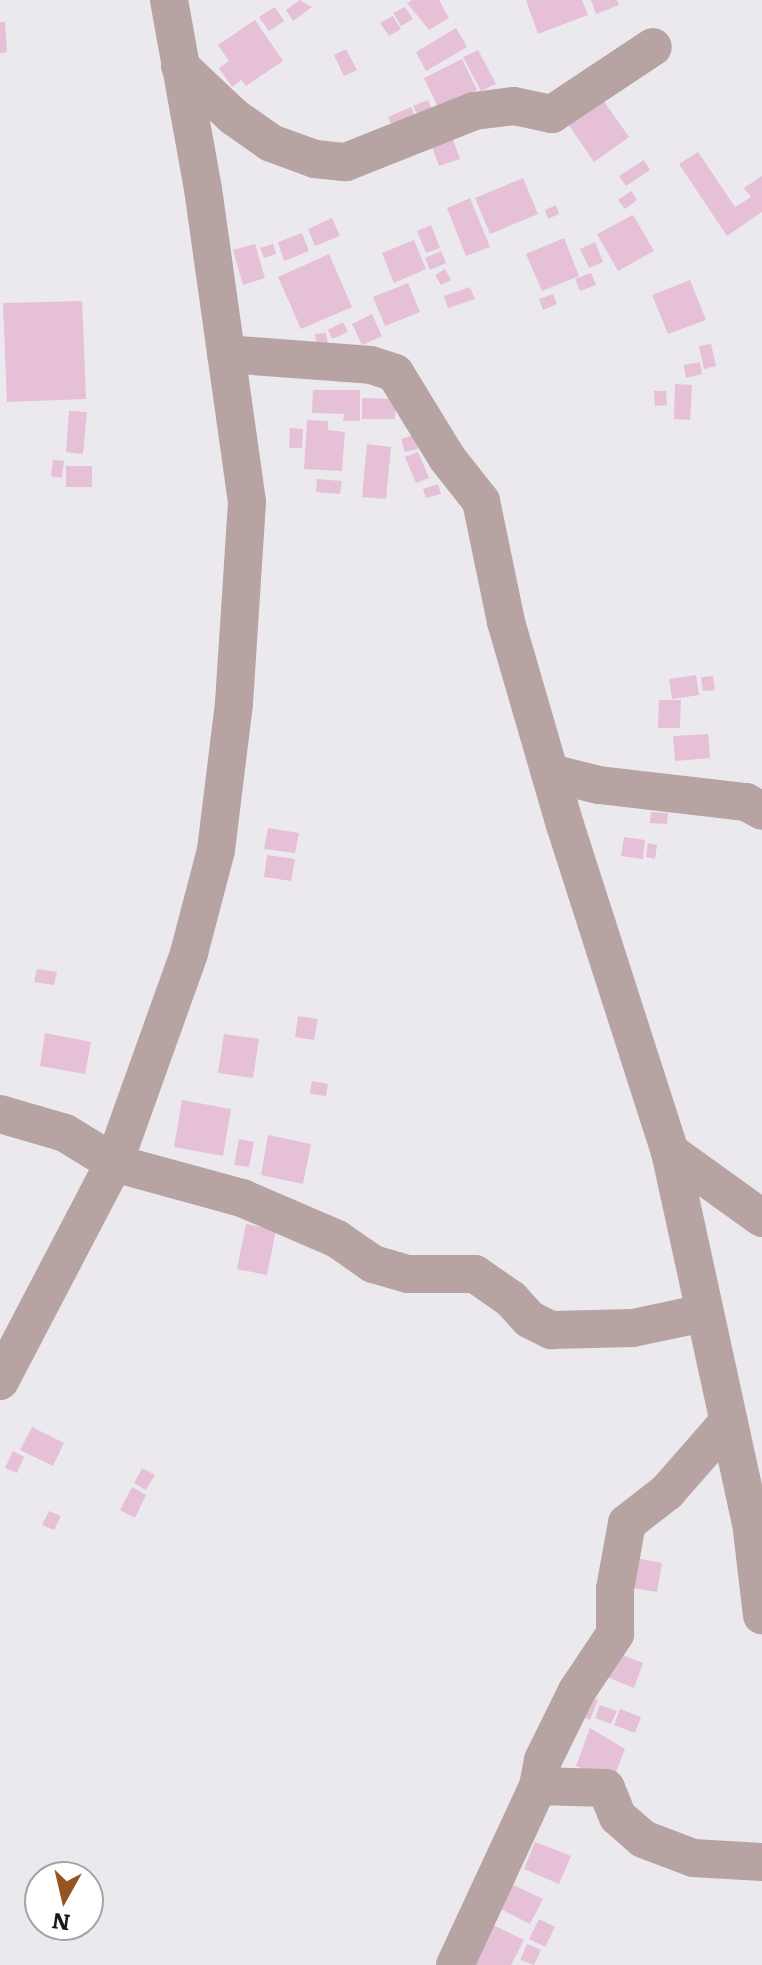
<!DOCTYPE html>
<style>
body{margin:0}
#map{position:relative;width:762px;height:1965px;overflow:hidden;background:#ece9ee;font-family:Literata,serif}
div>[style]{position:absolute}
.building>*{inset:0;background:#e5c0d6}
.minor>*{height:38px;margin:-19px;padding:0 19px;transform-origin:19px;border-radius:19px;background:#b7a3a1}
span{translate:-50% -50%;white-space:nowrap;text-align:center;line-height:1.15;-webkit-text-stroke:7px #fff;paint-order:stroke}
.north{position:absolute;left:24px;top:1861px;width:80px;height:80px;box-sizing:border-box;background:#fff;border:2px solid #a3a3a3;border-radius:50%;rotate:188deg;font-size:22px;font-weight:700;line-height:32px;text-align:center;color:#181819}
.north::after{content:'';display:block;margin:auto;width:28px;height:36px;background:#965520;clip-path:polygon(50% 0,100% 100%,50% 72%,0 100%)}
</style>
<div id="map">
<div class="building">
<i style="clip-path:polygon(300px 0,312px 7px,293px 21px,286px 10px)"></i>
<i style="clip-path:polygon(412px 0,439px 0,449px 18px,429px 30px,407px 3px)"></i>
<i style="clip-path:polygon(526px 0,582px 0,588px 15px,538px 34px)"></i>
<i style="clip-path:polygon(591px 0,617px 0,619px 5px,596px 14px)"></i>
<i style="clip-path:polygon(275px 7px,284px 21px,269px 31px,259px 17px)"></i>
<i style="clip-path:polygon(405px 7px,413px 19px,401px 26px,393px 13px)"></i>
<i style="clip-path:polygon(393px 16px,401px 29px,389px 36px,380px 23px)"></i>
<i style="clip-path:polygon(255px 20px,283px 61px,246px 86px,241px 80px,232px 87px,219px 68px,229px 61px,218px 45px)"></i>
<i style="clip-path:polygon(0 22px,5px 22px,7px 52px,0 53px)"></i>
<i style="clip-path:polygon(456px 28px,467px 47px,426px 71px,416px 52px)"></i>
<i style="clip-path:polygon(346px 49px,357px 70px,344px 76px,334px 55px)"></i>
<i style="clip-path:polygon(478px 50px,496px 84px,481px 91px,463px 57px)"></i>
<i style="clip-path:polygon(462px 59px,477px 90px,439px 109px,424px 78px)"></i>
<i style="clip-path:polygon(428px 100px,434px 114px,420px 120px,413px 106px)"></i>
<i style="clip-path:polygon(603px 100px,629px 137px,594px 162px,568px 124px)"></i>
<i style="clip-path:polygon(411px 107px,417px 122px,395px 132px,388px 117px)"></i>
<i style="clip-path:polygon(452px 137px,460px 159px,439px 166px,431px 144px)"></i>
<i style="clip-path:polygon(698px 152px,735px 207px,751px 197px,744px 188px,762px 176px,762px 212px,727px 236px,679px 164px)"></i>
<i style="clip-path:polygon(644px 160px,650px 170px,626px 186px,619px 176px)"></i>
<i style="clip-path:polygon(523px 178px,538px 214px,490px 234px,475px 198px)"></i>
<i style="clip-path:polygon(631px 191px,637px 200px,625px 209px,618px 200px)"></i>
<i style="clip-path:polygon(470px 198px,490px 247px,466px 256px,447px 208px)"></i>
<i style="clip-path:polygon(556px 205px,559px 214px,548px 219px,545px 210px)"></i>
<i style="clip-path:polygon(633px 215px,654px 251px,618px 271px,597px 234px)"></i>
<i style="clip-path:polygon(332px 218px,340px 236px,315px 246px,308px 229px)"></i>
<i style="clip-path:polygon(431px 225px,440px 248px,426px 253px,417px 231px)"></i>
<i style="clip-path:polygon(302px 233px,309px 251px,284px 261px,278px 242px)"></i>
<i style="clip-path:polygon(564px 238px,579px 276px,542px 291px,526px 254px)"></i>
<i style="clip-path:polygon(414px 240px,426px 269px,394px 283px,382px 253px)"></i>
<i style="clip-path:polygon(595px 242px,603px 262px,589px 268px,580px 249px)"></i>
<i style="clip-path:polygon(255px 244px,265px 278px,243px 285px,233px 250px)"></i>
<i style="clip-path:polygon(273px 244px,276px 254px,264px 258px,260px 248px)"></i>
<i style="clip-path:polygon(441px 251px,446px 263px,430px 270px,425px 258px)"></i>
<i style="clip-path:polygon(329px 254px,352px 307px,301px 329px,278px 277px)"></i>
<i style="clip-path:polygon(445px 269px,451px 280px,441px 285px,435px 275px)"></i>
<i style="clip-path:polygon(591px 273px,596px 285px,580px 291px,575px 279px)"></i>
<i style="clip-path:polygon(690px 280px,706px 320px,668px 334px,652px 295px)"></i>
<i style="clip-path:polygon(408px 283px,420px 312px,385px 326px,373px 297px)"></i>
<i style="clip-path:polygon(470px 287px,475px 299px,448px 308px,444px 296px)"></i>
<i style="clip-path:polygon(553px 294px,557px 304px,543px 310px,539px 299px)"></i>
<i style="clip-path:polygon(82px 301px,86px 399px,7px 402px,3px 303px)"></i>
<i style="clip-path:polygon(372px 314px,382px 336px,362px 345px,352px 324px)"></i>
<i style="clip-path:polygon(343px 322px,348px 332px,332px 339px,328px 330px)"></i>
<i style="clip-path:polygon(326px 333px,328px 344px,317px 346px,315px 334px)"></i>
<i style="clip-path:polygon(711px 344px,716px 366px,704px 369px,699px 346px)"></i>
<i style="clip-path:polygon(700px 362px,702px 374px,686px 378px,684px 365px)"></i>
<i style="clip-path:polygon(675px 384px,692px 385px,690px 420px,674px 419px)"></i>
<i style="clip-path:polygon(313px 390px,360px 390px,360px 421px,343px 421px,344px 414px,312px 413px)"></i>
<i style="clip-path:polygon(654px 391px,666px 391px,667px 405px,655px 406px)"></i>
<i style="clip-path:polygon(362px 398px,396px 399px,395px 419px,362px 419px)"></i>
<i style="clip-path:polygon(69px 411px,87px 412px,83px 454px,66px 452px)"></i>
<i style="clip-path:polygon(307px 420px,328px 421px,328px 430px,345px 432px,342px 471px,304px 469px)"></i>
<i style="clip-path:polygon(290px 428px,303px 429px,302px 448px,289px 448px)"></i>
<i style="clip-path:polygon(414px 435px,418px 449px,405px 452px,401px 439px)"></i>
<i style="clip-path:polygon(367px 444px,391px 447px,386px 499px,362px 497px)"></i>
<i style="clip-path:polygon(418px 452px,429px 478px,416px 483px,405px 457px)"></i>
<i style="clip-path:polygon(53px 460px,64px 461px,62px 478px,51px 476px)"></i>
<i style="clip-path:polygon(66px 466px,92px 466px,92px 487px,66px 487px)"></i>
<i style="clip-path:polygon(317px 479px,342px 481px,340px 494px,316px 492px)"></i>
<i style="clip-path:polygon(438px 484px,441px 494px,426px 498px,423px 489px)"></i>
<i style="clip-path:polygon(696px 675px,699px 695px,672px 699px,669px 679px)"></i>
<i style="clip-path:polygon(713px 676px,715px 690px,703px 691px,701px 677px)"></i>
<i style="clip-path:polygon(659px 700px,681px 700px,680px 728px,658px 728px)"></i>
<i style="clip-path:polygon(708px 734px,710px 758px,675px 761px,673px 736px)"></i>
<i style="clip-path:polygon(651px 812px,668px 813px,667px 824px,650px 823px)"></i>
<i style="clip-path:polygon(268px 828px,299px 833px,295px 853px,264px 849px)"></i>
<i style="clip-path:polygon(624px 837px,645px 840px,643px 859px,621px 856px)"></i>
<i style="clip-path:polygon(648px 843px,657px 845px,655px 859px,646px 857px)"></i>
<i style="clip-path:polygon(267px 855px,295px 859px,291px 881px,264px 877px)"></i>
<i style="clip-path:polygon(37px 969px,57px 972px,54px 985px,34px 982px)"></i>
<i style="clip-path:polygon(298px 1016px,318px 1019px,314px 1040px,295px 1037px)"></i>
<i style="clip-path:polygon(45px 1033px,91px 1042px,85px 1074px,40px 1066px)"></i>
<i style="clip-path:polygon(224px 1034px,259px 1039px,253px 1078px,218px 1073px)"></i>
<i style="clip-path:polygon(312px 1081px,328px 1084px,326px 1096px,310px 1094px)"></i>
<i style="clip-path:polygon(182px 1100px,231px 1109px,223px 1156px,174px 1147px)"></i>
<i style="clip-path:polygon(268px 1135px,311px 1144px,303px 1184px,261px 1175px)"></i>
<i style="clip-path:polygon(239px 1139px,254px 1142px,249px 1167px,234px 1165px)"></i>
<i style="clip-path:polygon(246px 1224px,276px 1230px,267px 1275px,237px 1269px)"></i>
<i style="clip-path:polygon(32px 1427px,64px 1443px,53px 1466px,20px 1450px)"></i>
<i style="clip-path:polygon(13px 1451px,24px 1457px,17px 1473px,5px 1468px)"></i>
<i style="clip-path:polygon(142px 1468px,155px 1475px,146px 1490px,134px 1483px)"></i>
<i style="clip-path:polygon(132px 1487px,146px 1495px,135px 1518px,120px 1510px)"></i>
<i style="clip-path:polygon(49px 1511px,61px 1516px,54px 1530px,42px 1525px)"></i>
<i style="clip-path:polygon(625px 1556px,662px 1563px,657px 1592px,620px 1586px)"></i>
<i style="clip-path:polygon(617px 1653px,643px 1663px,634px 1688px,607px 1677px)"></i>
<i style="clip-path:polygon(580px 1693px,598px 1700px,590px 1720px,573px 1713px)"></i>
<i style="clip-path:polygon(600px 1705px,617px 1711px,611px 1724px,595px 1718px)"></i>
<i style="clip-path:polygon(620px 1709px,641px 1717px,635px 1733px,614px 1725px)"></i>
<i style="clip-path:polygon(590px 1728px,625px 1749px,613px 1780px,576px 1766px)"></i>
<i style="clip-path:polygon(535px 1842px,571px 1856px,559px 1884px,524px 1869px)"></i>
<i style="clip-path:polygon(509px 1883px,543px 1899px,530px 1924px,497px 1907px)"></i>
<i style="clip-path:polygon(539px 1919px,555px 1927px,545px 1947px,529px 1939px)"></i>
<i style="clip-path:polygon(489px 1923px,524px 1940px,511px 1965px,468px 1965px)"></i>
<i style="clip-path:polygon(527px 1944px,541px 1950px,534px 1965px,520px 1960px)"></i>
</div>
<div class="minor">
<i style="left:180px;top:66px;width:74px;rotate:43.4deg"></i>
<i style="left:234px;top:117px;width:45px;rotate:35.1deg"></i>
<i style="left:271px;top:143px;width:47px;rotate:20deg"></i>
<i style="left:315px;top:159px;width:31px;rotate:6deg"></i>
<i style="left:346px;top:162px;width:138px;rotate:-21.7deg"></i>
<i style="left:474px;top:111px;width:40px;rotate:-7.1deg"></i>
<i style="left:514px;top:106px;width:39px;rotate:12deg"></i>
<i style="left:552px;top:114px;width:121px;rotate:-33.6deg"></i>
<i style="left:226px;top:354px;width:145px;rotate:4.3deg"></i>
<i style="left:371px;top:365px;width:25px;rotate:18deg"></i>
<i style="left:395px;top:373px;width:100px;rotate:58.5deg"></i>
<i style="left:447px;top:458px;width:55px;rotate:51.7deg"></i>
<i style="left:481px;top:501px;width:124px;rotate:78.3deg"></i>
<i style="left:506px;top:622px;width:211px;rotate:73.8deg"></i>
<i style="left:565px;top:825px;width:343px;rotate:72.2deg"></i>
<i style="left:670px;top:1152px;width:379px;rotate:77.7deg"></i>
<i style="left:751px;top:1522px;width:94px;rotate:83.3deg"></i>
<i style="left:550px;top:773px;width:50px;rotate:13.8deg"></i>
<i style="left:599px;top:785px;width:148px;rotate:6.6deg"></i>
<i style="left:746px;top:802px;width:18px;rotate:29deg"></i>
<i style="left:0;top:1114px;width:68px;rotate:16.3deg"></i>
<i style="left:65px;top:1133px;width:57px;rotate:31.5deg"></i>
<i style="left:114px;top:1163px;width:133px;rotate:15.3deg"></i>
<i style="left:242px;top:1198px;width:103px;rotate:23.3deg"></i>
<i style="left:337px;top:1239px;width:44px;rotate:34.8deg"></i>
<i style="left:373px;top:1264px;width:36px;rotate:16deg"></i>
<i style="left:408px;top:1274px;width:67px"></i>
<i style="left:475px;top:1274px;width:44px;rotate:34.8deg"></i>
<i style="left:511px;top:1299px;width:27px;rotate:48deg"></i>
<i style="left:529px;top:1319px;width:25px;rotate:27deg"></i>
<i style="left:551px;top:1330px;width:82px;rotate:-1.4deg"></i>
<i style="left:633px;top:1328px;width:73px;rotate:-11.9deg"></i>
<i style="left:670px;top:1152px;width:113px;rotate:35.7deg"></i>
<i style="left:0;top:1381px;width:246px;rotate:-62.4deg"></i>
<i style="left:114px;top:1163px;width:223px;rotate:-70.3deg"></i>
<i style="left:189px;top:953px;width:106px;rotate:-75.3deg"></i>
<i style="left:216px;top:850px;width:148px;rotate:-83deg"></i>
<i style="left:234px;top:703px;width:201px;rotate:-86.3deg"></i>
<i style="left:247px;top:502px;width:316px;rotate:-98deg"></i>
<i style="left:203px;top:189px;width:192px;rotate:-100.2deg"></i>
<i style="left:538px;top:1786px;width:68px;rotate:1.7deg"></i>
<i style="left:606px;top:1788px;width:31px;rotate:68deg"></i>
<i style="left:618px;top:1817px;width:33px;rotate:41deg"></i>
<i style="left:643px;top:1839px;width:53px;rotate:20.8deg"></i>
<i style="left:693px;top:1858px;width:69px;rotate:3.3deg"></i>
<i style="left:455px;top:1965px;width:197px;rotate:-65.1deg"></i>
<i style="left:538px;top:1786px;width:26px;rotate:-79deg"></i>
<i style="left:543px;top:1760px;width:77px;rotate:-63.8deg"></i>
<i style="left:577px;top:1691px;width:69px;rotate:-56.3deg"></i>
<i style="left:615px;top:1634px;width:45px;rotate:-90deg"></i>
<i style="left:615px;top:1589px;width:67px;rotate:-79.7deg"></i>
<i style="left:627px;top:1523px;width:51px;rotate:-37.8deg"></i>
<i style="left:667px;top:1492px;width:93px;rotate:-48.9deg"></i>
</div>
<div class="north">N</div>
</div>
